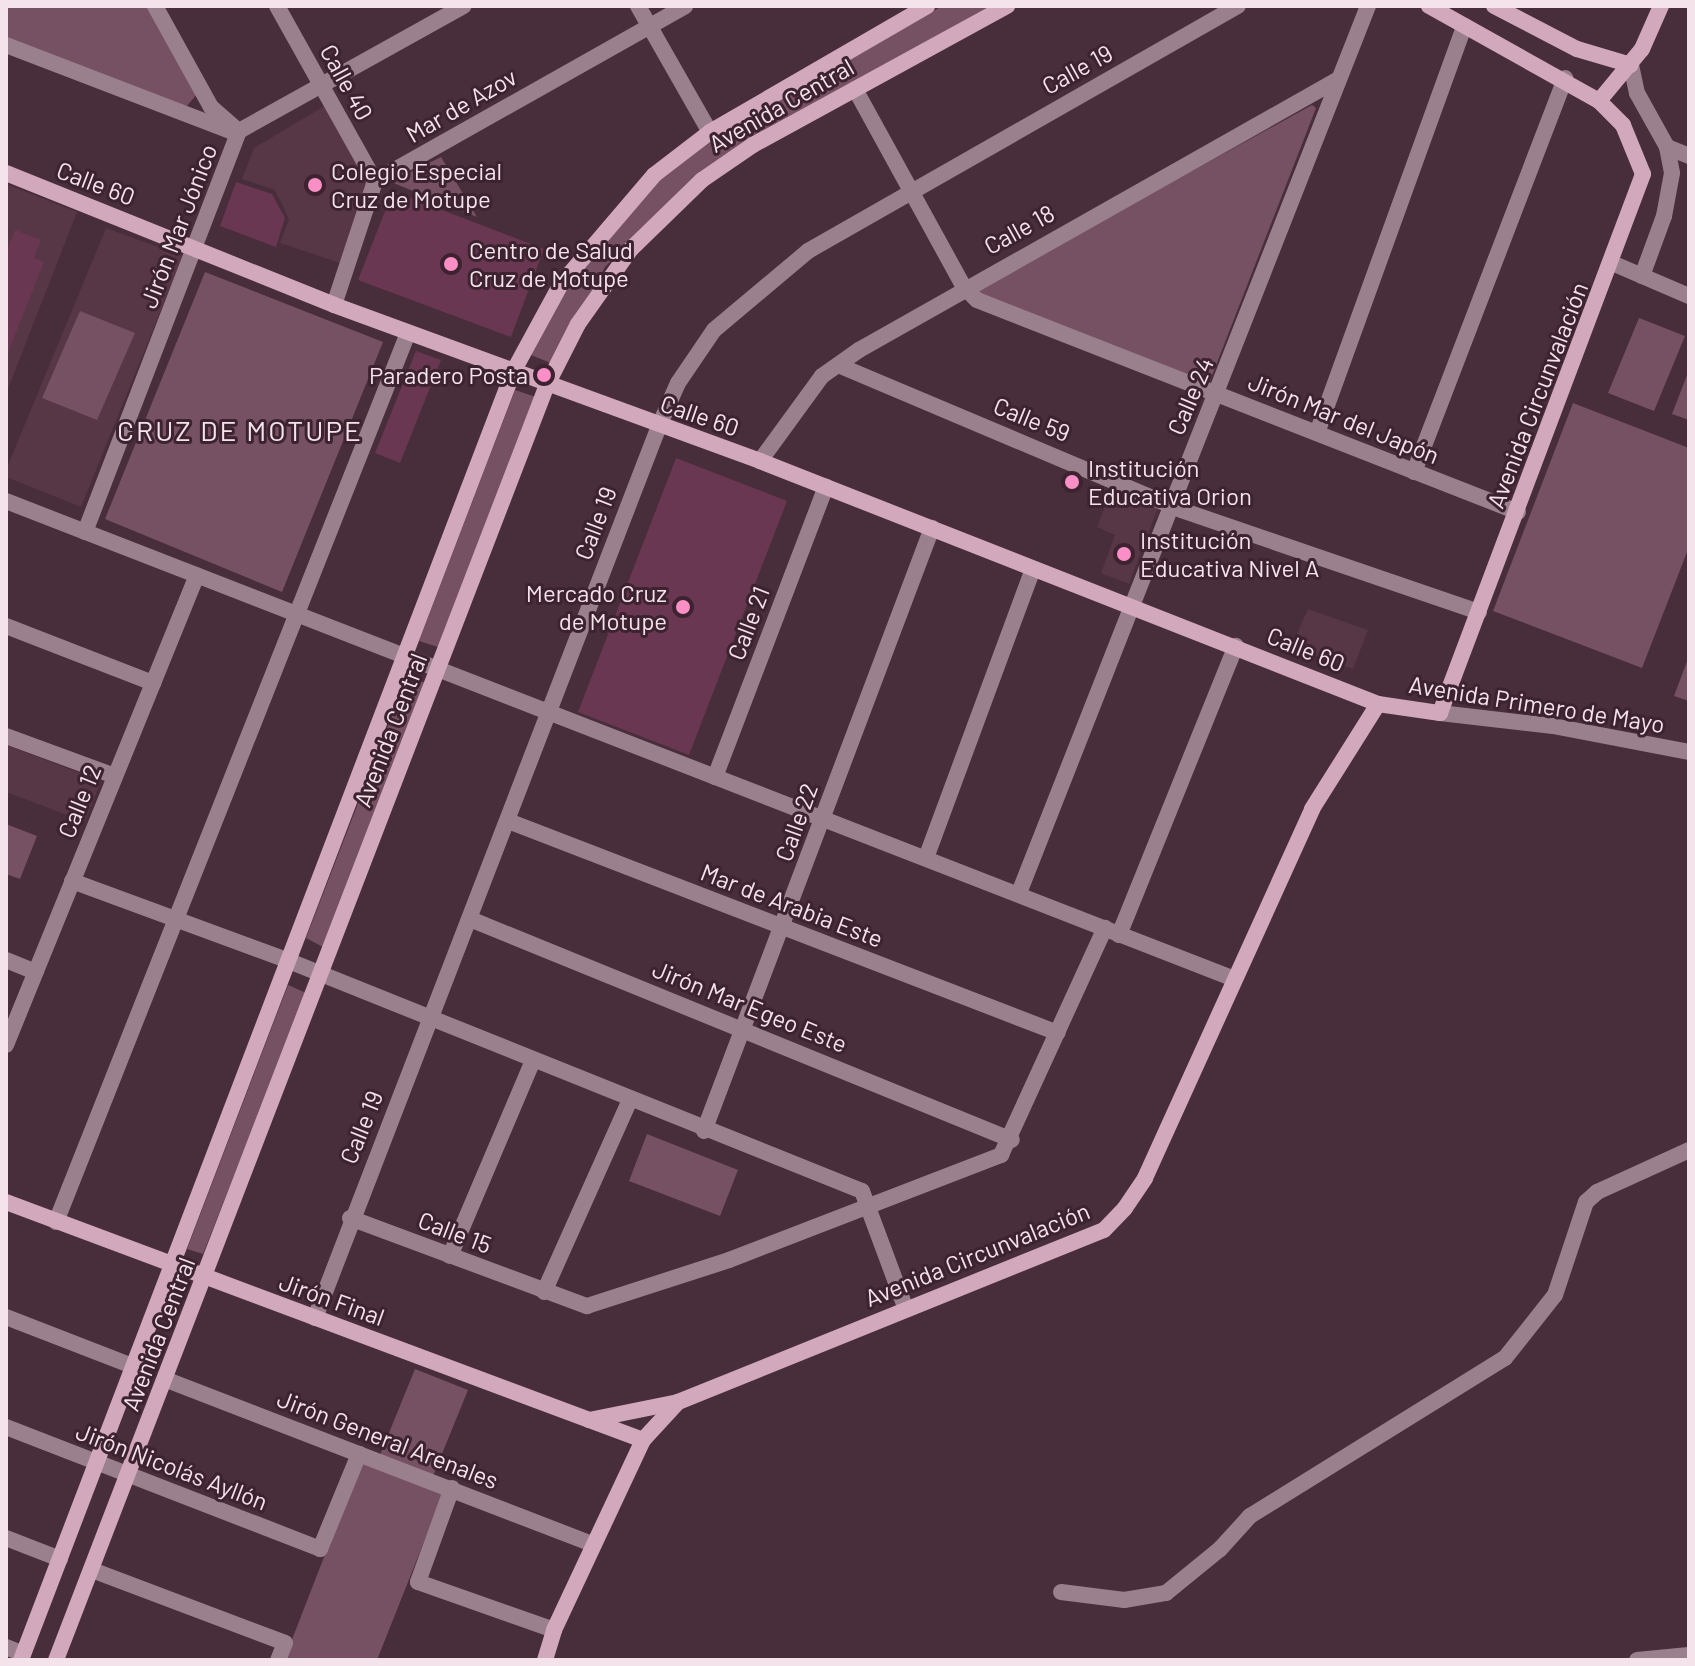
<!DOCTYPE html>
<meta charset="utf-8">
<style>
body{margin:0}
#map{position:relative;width:1695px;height:1666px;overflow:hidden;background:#482d3a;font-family:Barlow,sans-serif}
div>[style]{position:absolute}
.built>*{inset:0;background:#573646}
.green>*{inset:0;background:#765163}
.building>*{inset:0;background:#6a3752}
.street>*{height:16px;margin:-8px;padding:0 8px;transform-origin:8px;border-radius:8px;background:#9a808c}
.secondary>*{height:16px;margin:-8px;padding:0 8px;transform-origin:8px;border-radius:8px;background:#d2a8bc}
.dots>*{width:22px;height:22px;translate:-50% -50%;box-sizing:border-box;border:4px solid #3d2330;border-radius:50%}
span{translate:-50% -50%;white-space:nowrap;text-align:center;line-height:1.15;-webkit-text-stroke:6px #3d2330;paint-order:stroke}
.street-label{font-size:24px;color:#f5e3eb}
.poi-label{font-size:24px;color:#f5e3eb}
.left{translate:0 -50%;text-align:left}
.right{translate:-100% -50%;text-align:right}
.quarter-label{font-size:28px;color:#f5e3eb;letter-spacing:2px}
.frame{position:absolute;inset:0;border:8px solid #f5e3eb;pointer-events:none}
</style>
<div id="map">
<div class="built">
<i style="clip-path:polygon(326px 105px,372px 181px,340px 263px,280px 243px,289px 219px,275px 190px,242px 179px,254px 148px)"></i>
<i style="clip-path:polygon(6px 184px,77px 212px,6px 394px)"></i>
<i style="clip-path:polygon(106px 228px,183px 256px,81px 507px,6px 477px,6px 470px)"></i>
<i style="clip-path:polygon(1112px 488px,1159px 505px,1129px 584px,1101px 573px,1115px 535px,1097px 527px)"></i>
<i style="clip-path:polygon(1308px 609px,1368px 630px,1353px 669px,1291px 647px)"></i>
<i style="clip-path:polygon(6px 745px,101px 781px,85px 822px,6px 792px)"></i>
</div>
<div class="green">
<i style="clip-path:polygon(6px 6px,147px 6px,197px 94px,181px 113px,6px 45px)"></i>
<i style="clip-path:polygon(942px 6px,990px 6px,735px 149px,638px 233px,605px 267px,553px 364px,531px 355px,566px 285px,645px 192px,690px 153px)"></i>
<i style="clip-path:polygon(1312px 105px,1316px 108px,1208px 386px,979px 295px,978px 289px)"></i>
<i style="clip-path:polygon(441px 157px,477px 217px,391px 182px)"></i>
<i style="clip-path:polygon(205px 272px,383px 342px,282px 592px,105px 519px)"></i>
<i style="clip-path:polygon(80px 311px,135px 333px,97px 420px,42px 398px)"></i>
<i style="clip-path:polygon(1639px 318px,1685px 336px,1654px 411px,1608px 393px)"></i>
<i style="clip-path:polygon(1689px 370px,1689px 420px,1672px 414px)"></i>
<i style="clip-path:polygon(515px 390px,536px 397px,438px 647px,419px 641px)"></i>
<i style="clip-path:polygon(1573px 403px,1689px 448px,1689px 547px,1642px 668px,1493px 611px)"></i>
<i style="clip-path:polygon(1689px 656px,1689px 701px,1674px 696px)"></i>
<i style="clip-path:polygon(408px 674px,425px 683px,323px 947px,306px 938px)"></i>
<i style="clip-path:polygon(6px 824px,37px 836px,20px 879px,6px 874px)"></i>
<i style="clip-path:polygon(288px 985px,306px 993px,203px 1254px,187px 1249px)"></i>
<i style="clip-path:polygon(647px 1134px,738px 1170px,720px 1216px,629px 1181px)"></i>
<i style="clip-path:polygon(415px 1369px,468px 1390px,433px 1476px,380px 1455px)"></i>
<i style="clip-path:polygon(361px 1462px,443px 1494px,377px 1660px,284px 1660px)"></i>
</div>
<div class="building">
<i style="clip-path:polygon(236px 182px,272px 194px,285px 218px,276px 247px,220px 226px)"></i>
<i style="clip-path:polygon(393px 191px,544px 249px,511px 337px,358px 280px)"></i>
<i style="clip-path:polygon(15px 230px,41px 240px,34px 258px,44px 262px,7px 355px,6px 253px)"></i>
<i style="clip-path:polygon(416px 351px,441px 360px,400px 463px,375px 453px)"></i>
<i style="clip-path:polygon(676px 458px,787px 501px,689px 755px,578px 712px)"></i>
</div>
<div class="street">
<i style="left:155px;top:6px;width:115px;rotate:61deg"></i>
<i style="left:211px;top:107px;width:30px;rotate:41deg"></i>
<i style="left:277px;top:6px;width:201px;rotate:60.8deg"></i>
<i style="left:638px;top:6px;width:145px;rotate:60.3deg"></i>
<i style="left:6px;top:45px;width:248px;rotate:21deg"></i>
<i style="left:1631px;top:65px;width:29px;rotate:78deg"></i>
<i style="left:1637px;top:93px;width:62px;rotate:60.9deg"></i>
<i style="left:1667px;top:147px;width:26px;rotate:79deg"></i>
<i style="left:1672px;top:173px;width:44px;rotate:100.5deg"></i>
<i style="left:1664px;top:216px;width:64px;rotate:110.1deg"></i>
<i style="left:855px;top:89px;width:226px;rotate:61.2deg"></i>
<i style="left:964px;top:287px;width:18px;rotate:45deg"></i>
<i style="left:977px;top:300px;width:581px;rotate:21.4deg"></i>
<i style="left:1667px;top:147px;width:24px;rotate:22deg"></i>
<i style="left:1612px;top:263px;width:84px;rotate:23.2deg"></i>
<i style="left:334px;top:305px;width:131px;rotate:-71.7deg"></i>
<i style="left:375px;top:181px;width:356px;rotate:-29.4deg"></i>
<i style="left:838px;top:365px;width:372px;rotate:22.9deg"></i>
<i style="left:1181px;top:510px;width:315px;rotate:18.9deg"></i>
<i style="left:1317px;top:433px;width:433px;rotate:-70.1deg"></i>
<i style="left:760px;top:461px;width:105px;rotate:-53.9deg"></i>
<i style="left:822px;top:376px;width:45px;rotate:-35.1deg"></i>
<i style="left:859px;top:350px;width:549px;rotate:-29.46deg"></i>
<i style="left:1414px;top:472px;width:422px;rotate:-69deg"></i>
<i style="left:6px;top:501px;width:1316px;rotate:21.26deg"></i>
<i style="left:85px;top:532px;width:430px;rotate:-69deg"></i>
<i style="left:239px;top:131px;width:257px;rotate:-29.1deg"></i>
<i style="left:6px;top:626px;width:158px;rotate:21.2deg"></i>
<i style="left:1440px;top:713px;width:114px;rotate:6.6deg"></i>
<i style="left:1553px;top:726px;width:138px;rotate:10.8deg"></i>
<i style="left:6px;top:736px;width:116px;rotate:20.2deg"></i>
<i style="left:715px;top:777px;width:311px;rotate:-69.1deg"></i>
<i style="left:508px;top:821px;width:589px;rotate:21.08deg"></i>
<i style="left:926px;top:858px;width:308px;rotate:-69.7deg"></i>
<i style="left:72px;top:881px;width:231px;rotate:20.2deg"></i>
<i style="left:289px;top:961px;width:617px;rotate:21.87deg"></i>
<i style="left:862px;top:1191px;width:126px;rotate:69.6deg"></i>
<i style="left:1019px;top:893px;width:953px;rotate:-68.52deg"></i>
<i style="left:470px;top:919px;width:585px;rotate:22.18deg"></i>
<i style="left:1119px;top:935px;width:312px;rotate:-68deg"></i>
<i style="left:6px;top:960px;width:32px;rotate:22deg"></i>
<i style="left:6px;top:1045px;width:507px;rotate:-67.88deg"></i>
<i style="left:704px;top:1131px;width:645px;rotate:-69.29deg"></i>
<i style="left:350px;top:1218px;width:253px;rotate:20.4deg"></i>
<i style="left:587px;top:1306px;width:149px;rotate:-17.9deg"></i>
<i style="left:729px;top:1260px;width:292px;rotate:-21.1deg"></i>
<i style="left:1001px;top:1155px;width:250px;rotate:-65.4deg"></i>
<i style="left:56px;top:1222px;width:956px;rotate:-68.4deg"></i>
<i style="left:450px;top:1256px;width:213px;rotate:-67deg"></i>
<i style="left:544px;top:1292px;width:210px;rotate:-65.9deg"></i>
<i style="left:6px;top:1317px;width:138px;rotate:21.2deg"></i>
<i style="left:315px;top:1318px;width:956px;rotate:-68.91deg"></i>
<i style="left:659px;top:426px;width:47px;rotate:-66.2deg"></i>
<i style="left:678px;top:383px;width:64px;rotate:-55.8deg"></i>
<i style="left:714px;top:330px;width:123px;rotate:-40deg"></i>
<i style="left:808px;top:251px;width:495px;rotate:-29.7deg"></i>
<i style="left:167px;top:1380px;width:456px;rotate:21.1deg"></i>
<i style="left:6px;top:1427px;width:337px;rotate:21.2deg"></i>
<i style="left:320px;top:1549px;width:103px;rotate:-67.7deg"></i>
<i style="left:452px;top:1488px;width:100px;rotate:109.9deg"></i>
<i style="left:418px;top:1582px;width:144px;rotate:19.4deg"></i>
<i style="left:6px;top:1538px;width:58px;rotate:21.3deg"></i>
<i style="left:92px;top:1570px;width:206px;rotate:20.7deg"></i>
<i style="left:285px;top:1643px;width:18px;rotate:112deg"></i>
<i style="left:1061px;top:1592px;width:64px;rotate:7.2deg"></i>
<i style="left:1124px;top:1600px;width:43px;rotate:-9.5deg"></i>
<i style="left:1166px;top:1593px;width:70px;rotate:-39.2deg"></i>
<i style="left:1220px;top:1549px;width:45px;rotate:-47.7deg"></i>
<i style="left:1250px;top:1516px;width:300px;rotate:-31.8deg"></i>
<i style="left:1505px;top:1358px;width:80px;rotate:-51.6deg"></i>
<i style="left:1555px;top:1295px;width:98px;rotate:-71.6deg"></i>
<i style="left:1586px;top:1202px;width:15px;rotate:-42deg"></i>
<i style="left:1597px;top:1192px;width:101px;rotate:-24.5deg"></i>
<i style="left:6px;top:1647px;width:18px;rotate:22deg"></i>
<i style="left:1637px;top:1660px;width:52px;rotate:-5.5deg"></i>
</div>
<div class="secondary">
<i style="left:1494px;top:6px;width:93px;rotate:27.4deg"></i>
<i style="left:1577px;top:49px;width:56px;rotate:16.5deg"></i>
<i style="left:1599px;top:101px;width:67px;rotate:-50.4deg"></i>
<i style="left:1642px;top:49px;width:47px;rotate:-66.2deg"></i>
<i style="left:6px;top:173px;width:354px;rotate:21.9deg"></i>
<i style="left:334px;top:305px;width:454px;rotate:20.1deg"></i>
<i style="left:760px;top:461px;width:664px;rotate:21.46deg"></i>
<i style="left:1378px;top:704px;width:63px;rotate:8.3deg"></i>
<i style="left:1440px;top:713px;width:576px;rotate:-69.36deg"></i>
<i style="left:1643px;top:174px;width:53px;rotate:-112.2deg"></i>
<i style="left:1623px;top:125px;width:34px;rotate:-135deg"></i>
<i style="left:1599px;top:101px;width:195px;rotate:-150.8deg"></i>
<i style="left:6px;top:1202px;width:680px;rotate:20.49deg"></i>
<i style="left:589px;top:1420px;width:91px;rotate:-11.4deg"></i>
<i style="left:21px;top:1660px;width:1379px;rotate:-69.09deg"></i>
<i style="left:513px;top:372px;width:100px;rotate:-61.4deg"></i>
<i style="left:561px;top:284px;width:143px;rotate:-49.5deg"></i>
<i style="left:654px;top:175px;width:71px;rotate:-37.5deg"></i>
<i style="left:710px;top:132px;width:251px;rotate:-30.1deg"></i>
<i style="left:56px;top:1660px;width:1366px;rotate:-68.94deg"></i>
<i style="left:547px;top:385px;width:68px;rotate:-63.1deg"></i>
<i style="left:578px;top:324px;width:92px;rotate:-54.8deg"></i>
<i style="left:631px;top:249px;width:99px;rotate:-44.2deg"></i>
<i style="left:702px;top:180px;width:62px;rotate:-34.5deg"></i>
<i style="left:753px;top:145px;width:290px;rotate:-28.7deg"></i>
<i style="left:545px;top:1660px;width:31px;rotate:-73deg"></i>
<i style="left:554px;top:1630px;width:210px;rotate:-64.9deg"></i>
<i style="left:643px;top:1440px;width:52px;rotate:-47.4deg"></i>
<i style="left:678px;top:1402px;width:459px;rotate:-22deg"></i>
<i style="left:1104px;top:1230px;width:30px;rotate:-46deg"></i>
<i style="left:1125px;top:1208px;width:36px;rotate:-56deg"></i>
<i style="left:1145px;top:1178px;width:405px;rotate:-65.6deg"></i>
<i style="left:1312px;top:809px;width:124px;rotate:-57.8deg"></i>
</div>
<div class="dots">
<i style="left:315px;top:185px;background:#fa8fc7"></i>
<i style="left:451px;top:264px;background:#fa8fc7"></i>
<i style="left:544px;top:375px;background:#fa8fc7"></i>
<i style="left:1072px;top:482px;background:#fa8fc7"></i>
<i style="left:1124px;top:554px;background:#fa8fc7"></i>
<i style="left:683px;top:607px;background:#fa8fc7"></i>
</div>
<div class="street-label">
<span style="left:1077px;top:69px;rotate:-29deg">Calle 19</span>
<span style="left:347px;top:82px;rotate:61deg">Calle 40</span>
<span style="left:461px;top:105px;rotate:-30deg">Mar de Azov</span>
<span style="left:781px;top:105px;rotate:-30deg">Avenida Central</span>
<span style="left:96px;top:183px;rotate:21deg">Calle 60</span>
<span style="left:178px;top:226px;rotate:-69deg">Jirón Mar Jónico</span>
<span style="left:1019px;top:229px;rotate:-29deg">Calle 18</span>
<span style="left:1537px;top:395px;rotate:-69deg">Avenida Circunvalación</span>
<span style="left:1190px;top:396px;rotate:-67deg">Calle 24</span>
<span style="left:700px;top:415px;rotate:19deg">Calle 60</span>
<span style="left:1344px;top:418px;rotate:22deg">Jirón Mar del Japón</span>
<span style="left:1032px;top:419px;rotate:22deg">Calle 59</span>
<span style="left:595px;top:523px;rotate:-69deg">Calle 19</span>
<span style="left:748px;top:623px;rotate:-69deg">Calle 21</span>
<span style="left:1306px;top:649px;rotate:22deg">Calle 60</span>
<span style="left:1537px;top:704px;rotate:9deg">Avenida Primero de Mayo</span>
<span style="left:390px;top:730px;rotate:-69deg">Avenida Central</span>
<span style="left:79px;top:801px;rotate:-68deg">Calle 12</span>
<span style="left:796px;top:822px;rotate:-70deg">Calle 22</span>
<span style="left:792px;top:905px;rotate:21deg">Mar de Arabia Este</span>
<span style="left:750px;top:1006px;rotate:22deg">Jirón Mar Egeo Este</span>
<span style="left:361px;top:1127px;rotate:-68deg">Calle 19</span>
<span style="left:455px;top:1232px;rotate:21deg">Calle 15</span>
<span style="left:977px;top:1254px;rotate:-22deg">Avenida Circunvalación</span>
<span style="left:332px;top:1299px;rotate:20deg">Jirón Final</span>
<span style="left:158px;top:1334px;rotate:-69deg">Avenida Central</span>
<span style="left:388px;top:1439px;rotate:21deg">Jirón General Arenales</span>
<span style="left:172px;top:1466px;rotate:21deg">Jirón Nicolás Ayllón</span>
</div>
<div class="poi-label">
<span class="left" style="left:331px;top:185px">Colegio Especial<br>Cruz de Motupe</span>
<span class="left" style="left:469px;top:264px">Centro de Salud<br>Cruz de Motupe</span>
<span class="right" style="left:528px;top:375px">Paradero Posta</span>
<span class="left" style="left:1088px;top:482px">Institución<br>Educativa Orion</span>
<span class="left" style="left:1140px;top:554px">Institución<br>Educativa Nivel A</span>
<span class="right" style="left:667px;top:607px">Mercado Cruz<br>de Motupe</span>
</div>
<div class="quarter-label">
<span style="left:240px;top:430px">CRUZ DE MOTUPE</span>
</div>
<div class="frame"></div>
</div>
